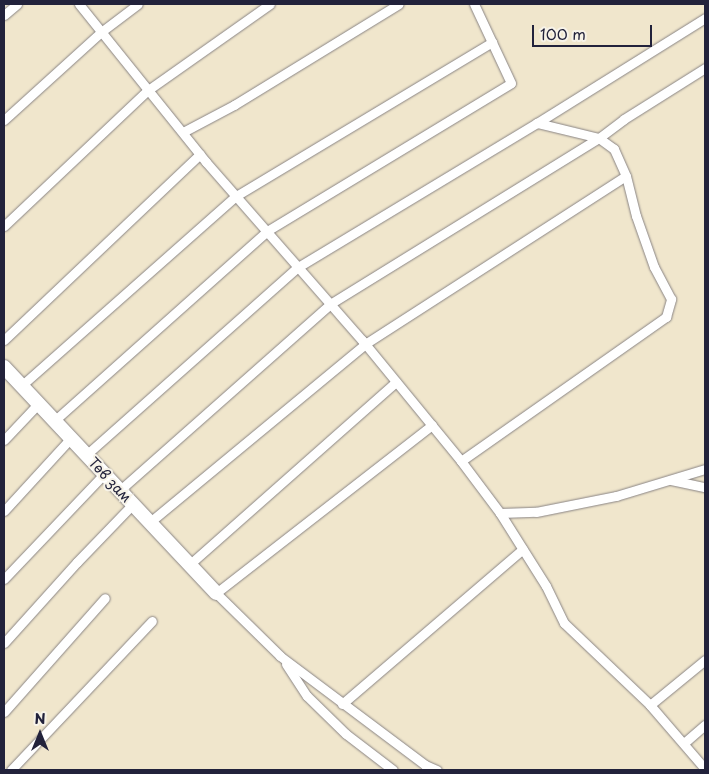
<!DOCTYPE html>
<meta charset="utf-8">
<style>
body{margin:0}
#map{position:relative;width:709px;height:774px;overflow:hidden;background:#f0e6cc;font-family:"Playpen Sans",sans-serif}
div>[style]{position:absolute}
.roads{filter:drop-shadow(0 0 1px #898484) drop-shadow(0 0 1px #898484)}
.street>*{height:9px;margin:-4.5px;padding:0 4.5px;transform-origin:4.5px;border-radius:4.5px;background:#fff}
.secondary>*{height:14px;margin:-7px;padding:0 7px;transform-origin:7px;border-radius:7px;background:#fff}
span{translate:-50% -50%;white-space:nowrap;text-align:center;line-height:1.15;-webkit-text-stroke:4px #f7f3e8;paint-order:stroke}
.street-label{font-size:14px;color:#22223b}
.frame{position:absolute;inset:0;border:5px solid #22223b;pointer-events:none}
.north{position:absolute;left:15px;top:709px;width:50px;height:50px;-webkit-text-stroke:4px #f7f3e8;paint-order:stroke;rotate:0deg;font-size:14px;font-weight:700;line-height:20px;text-align:center;color:#22223b}
.north::after{content:'';display:block;margin:auto;width:18px;height:22px;background:#22223b;clip-path:polygon(50% 0,100% 100%,50% 72%,0 100%)}
.scale{position:absolute;left:532px;top:25px;width:120px;height:22px;box-sizing:border-box;border:2px solid #22223b;border-top:0;padding-left:6px;font-size:15px;line-height:18px;white-space:nowrap;color:#22223b;-webkit-text-stroke:4px #f7f3e8;paint-order:stroke}
</style>
<div id="map">
<div class="roads">
<div class="street">
<i style="left:79px;top:4px;width:203px;rotate:51.2deg"></i>
<i style="left:206px;top:162px;width:237px;rotate:48.8deg"></i>
<i style="left:362px;top:340px;width:156px;rotate:50.7deg"></i>
<i style="left:461px;top:461px;width:65px;rotate:53.1deg"></i>
<i style="left:500px;top:513px;width:36px;rotate:-2deg"></i>
<i style="left:536px;top:512px;width:82px;rotate:-11.3deg"></i>
<i style="left:616px;top:496px;width:93px;rotate:-16.9deg"></i>
<i style="left:4px;top:15px;width:17px;rotate:-40deg"></i>
<i style="left:4px;top:120px;width:131px;rotate:-42.2deg"></i>
<i style="left:101px;top:32px;width:46px;rotate:-37.1deg"></i>
<i style="left:183px;top:132px;width:58px;rotate:-27.9deg"></i>
<i style="left:234px;top:105px;width:193px;rotate:-31.5deg"></i>
<i style="left:4px;top:226px;width:198px;rotate:-43.4deg"></i>
<i style="left:148px;top:90px;width:149px;rotate:-35.2deg"></i>
<i style="left:4px;top:340px;width:270px;rotate:-43.5deg"></i>
<i style="left:21px;top:386px;width:287px;rotate:-41.5deg"></i>
<i style="left:236px;top:196px;width:299px;rotate:-31deg"></i>
<i style="left:54px;top:421px;width:285px;rotate:-41.7deg"></i>
<i style="left:267px;top:231px;width:285px;rotate:-31.2deg"></i>
<i style="left:511px;top:83px;width:87px;rotate:-115.1deg"></i>
<i style="left:432px;top:425px;width:274px;rotate:142.1deg"></i>
<i style="left:216px;top:593px;width:90px;rotate:44.5deg"></i>
<i style="left:280px;top:656px;width:181px;rotate:36.9deg"></i>
<i style="left:425px;top:765px;width:13px;rotate:23deg"></i>
<i style="left:4px;top:440px;width:50px;rotate:-46.6deg"></i>
<i style="left:86px;top:455px;width:283px;rotate:-41.6deg"></i>
<i style="left:298px;top:267px;width:279px;rotate:-31.1deg"></i>
<i style="left:537px;top:123px;width:198px;rotate:-32deg"></i>
<i style="left:461px;top:461px;width:251px;rotate:-35.1deg"></i>
<i style="left:666px;top:317px;width:19px;rotate:-74deg"></i>
<i style="left:671px;top:299px;width:36px;rotate:-118deg"></i>
<i style="left:654px;top:267px;width:54px;rotate:-109.4deg"></i>
<i style="left:636px;top:216px;width:41px;rotate:-104deg"></i>
<i style="left:626px;top:176px;width:30px;rotate:-114deg"></i>
<i style="left:614px;top:149px;width:19px;rotate:-144deg"></i>
<i style="left:599px;top:138px;width:64px;rotate:-166.4deg"></i>
<i style="left:671px;top:480px;width:35px;rotate:12deg"></i>
<i style="left:120px;top:490px;width:281px;rotate:-41.5deg"></i>
<i style="left:330px;top:304px;width:316px;rotate:-31.7deg"></i>
<i style="left:599px;top:138px;width:31px;rotate:-37deg"></i>
<i style="left:624px;top:119px;width:96px;rotate:-32.2deg"></i>
<i style="left:4px;top:511px;width:99px;rotate:-47.5deg"></i>
<i style="left:500px;top:513px;width:86px;rotate:57.8deg"></i>
<i style="left:546px;top:586px;width:41px;rotate:64.1deg"></i>
<i style="left:564px;top:623px;width:119px;rotate:43.6deg"></i>
<i style="left:650px;top:705px;width:84px;rotate:49.3deg"></i>
<i style="left:150px;top:522px;width:279px;rotate:-39.6deg"></i>
<i style="left:365px;top:344px;width:310px;rotate:-32.8deg"></i>
<i style="left:190px;top:564px;width:275px;rotate:-41.5deg"></i>
<i style="left:4px;top:579px;width:145px;rotate:-46.4deg"></i>
<i style="left:4px;top:643px;width:109px;rotate:-48deg"></i>
<i style="left:77px;top:562px;width:81px;rotate:-46deg"></i>
<i style="left:286px;top:664px;width:38px;rotate:57deg"></i>
<i style="left:307px;top:696px;width:54px;rotate:44.3deg"></i>
<i style="left:346px;top:734px;width:59px;rotate:37.5deg"></i>
<i style="left:342px;top:704px;width:238px;rotate:-40.6deg"></i>
<i style="left:650px;top:705px;width:71px;rotate:-39.3deg"></i>
<i style="left:4px;top:712px;width:152px;rotate:-48.5deg"></i>
<i style="left:684px;top:743px;width:28px;rotate:-41deg"></i>
<i style="left:11px;top:770px;width:205px;rotate:-46.6deg"></i>
</div>
<div class="secondary">
<i style="left:4px;top:367px;width:310px;rotate:46.8deg"></i>
</div>
</div>
<div class="street-label">
<span style="left:110px;top:480px;rotate:47deg">Төв зам</span>
</div>
<div class="frame"></div>
<div class="north">N</div>
<div class="scale">100 m</div>
</div>
